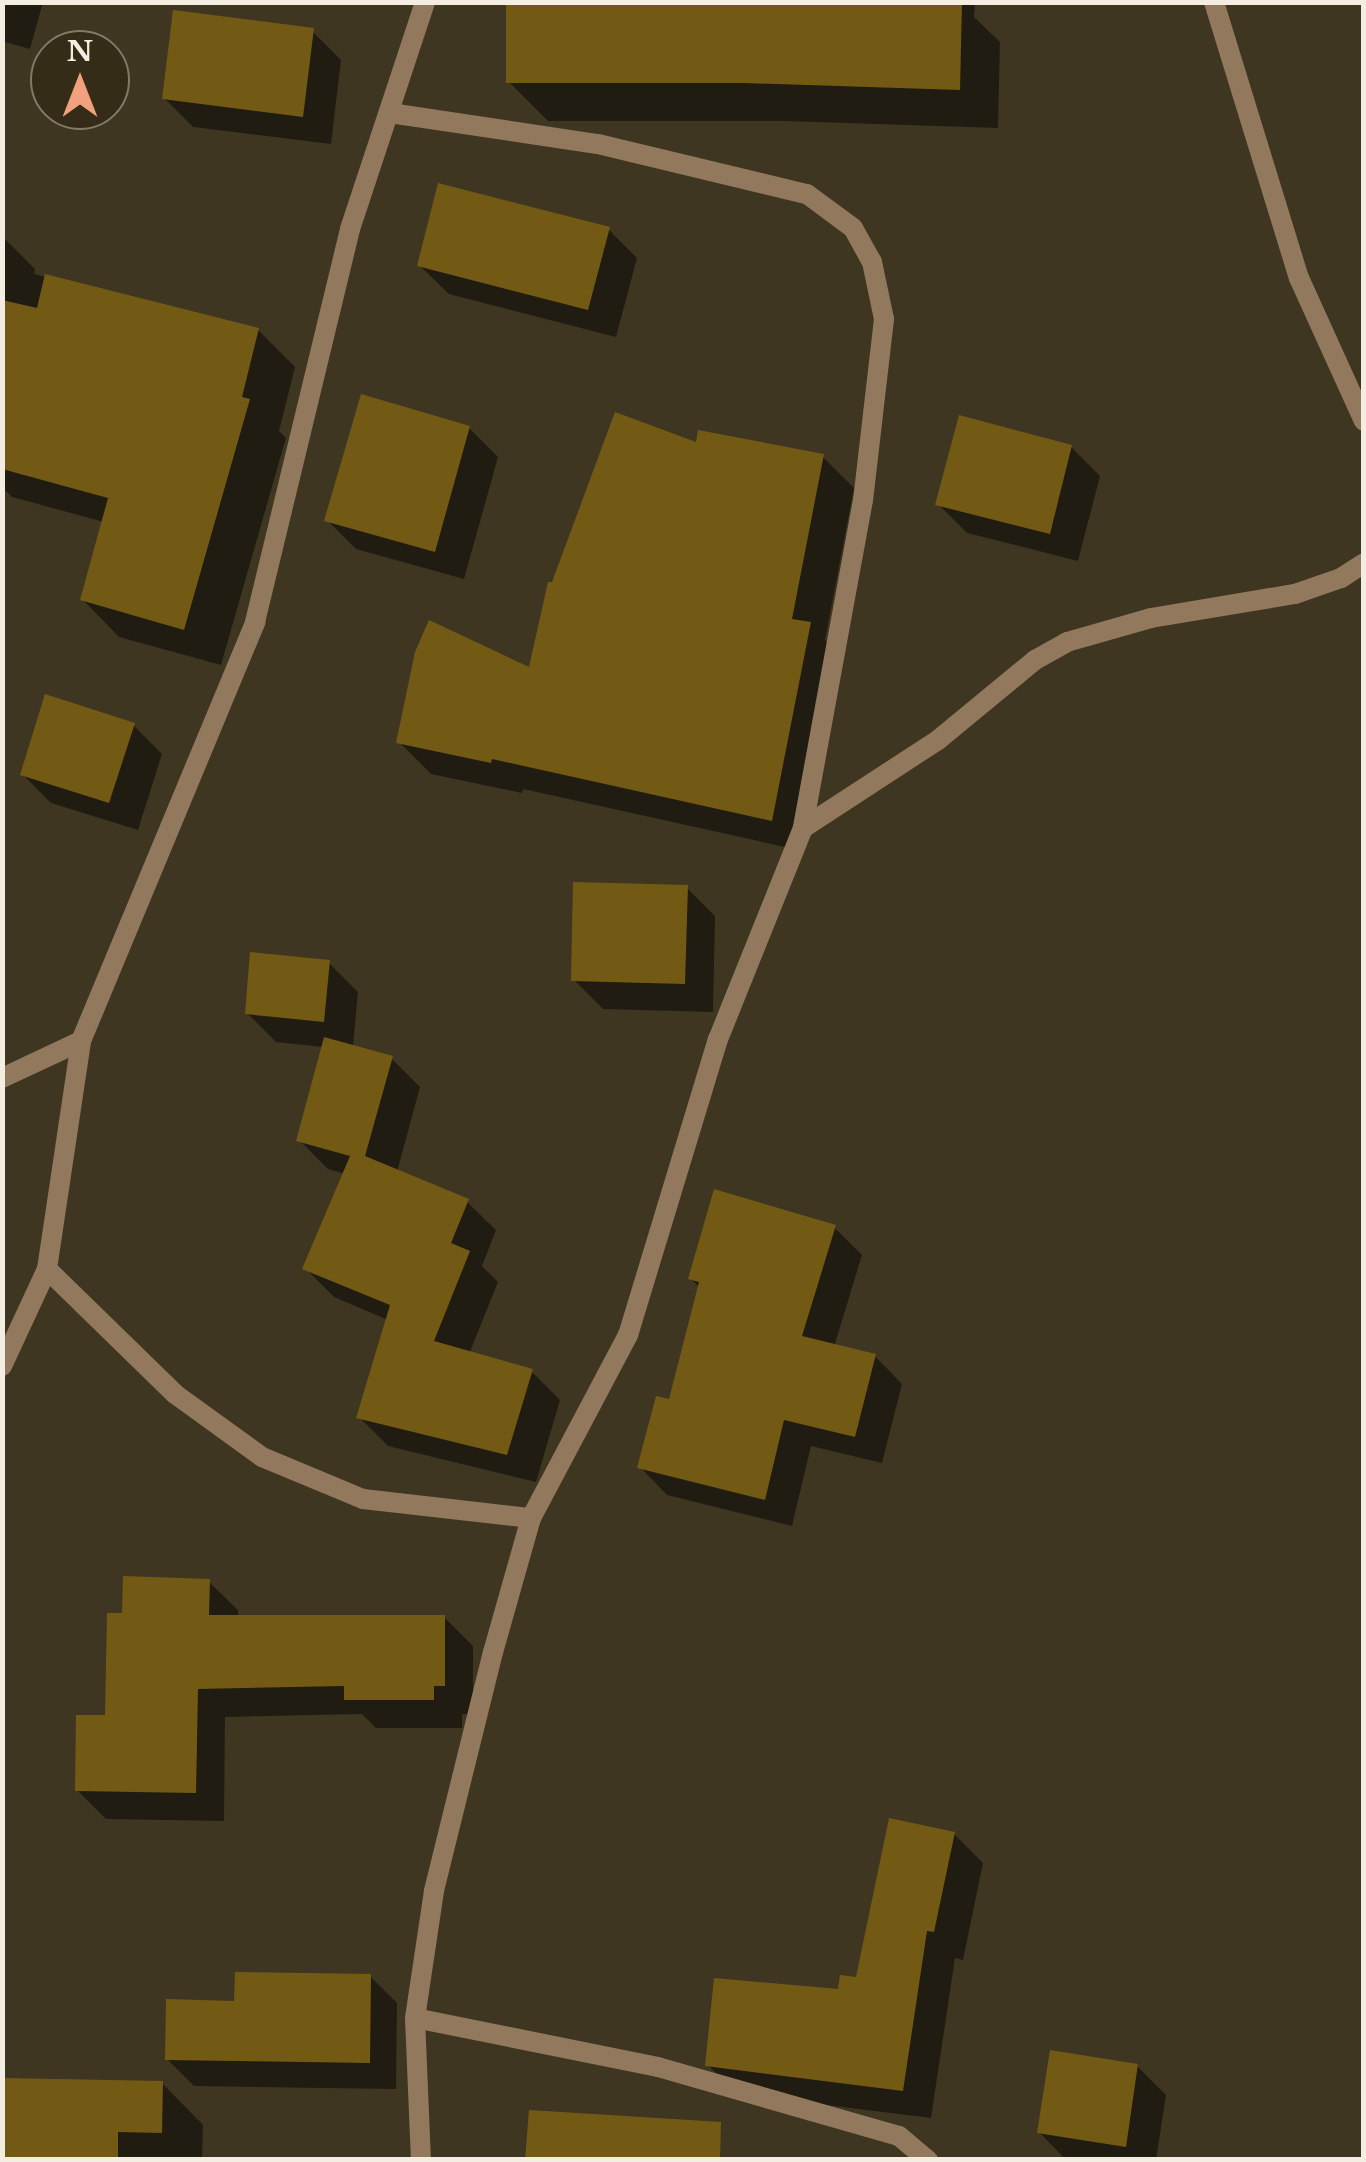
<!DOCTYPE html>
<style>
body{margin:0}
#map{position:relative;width:1366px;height:2162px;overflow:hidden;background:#3f3621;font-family:"Libre Baskerville",serif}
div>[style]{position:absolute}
.shadow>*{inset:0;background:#0007}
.building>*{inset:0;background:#725a15}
.minor>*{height:20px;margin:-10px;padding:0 10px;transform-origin:10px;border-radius:10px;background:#92795e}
span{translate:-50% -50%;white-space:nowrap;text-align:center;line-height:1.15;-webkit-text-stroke:8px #342c17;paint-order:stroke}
.frame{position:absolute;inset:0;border:5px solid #f3eee1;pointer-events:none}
.north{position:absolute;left:30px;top:30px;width:100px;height:100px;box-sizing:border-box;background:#342c17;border:2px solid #807a68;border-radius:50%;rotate:0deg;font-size:28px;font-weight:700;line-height:40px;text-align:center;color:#f3eee1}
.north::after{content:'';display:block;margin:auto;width:35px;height:45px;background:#f1a17d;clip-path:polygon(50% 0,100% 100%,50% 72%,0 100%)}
</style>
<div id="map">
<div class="shadow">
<i style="clip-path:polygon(2px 2px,43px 2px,30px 49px,2px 41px)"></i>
<i style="clip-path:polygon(509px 2px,975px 2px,974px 17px,1000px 42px,998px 128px,785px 121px,548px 121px,509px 82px)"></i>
<i style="clip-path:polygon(312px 31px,341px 60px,331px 144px,193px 127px,164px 98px)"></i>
<i style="clip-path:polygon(608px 229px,637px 258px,616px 337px,449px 294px,420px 266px)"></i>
<i style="clip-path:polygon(2px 236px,35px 269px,34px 274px,258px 330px,295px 367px,279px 431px,286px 438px,221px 665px,119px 637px,83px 600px,104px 522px,12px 497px,2px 487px)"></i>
<i style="clip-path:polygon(469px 428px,498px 457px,464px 579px,356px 549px,327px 520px)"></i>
<i style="clip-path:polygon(698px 445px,822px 456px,854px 488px,825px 640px,841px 656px,803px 851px,523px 789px,522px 793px,431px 774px,399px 742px,531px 671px)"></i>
<i style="clip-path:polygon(1071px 447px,1100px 476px,1078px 561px,967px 533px,938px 504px)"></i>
<i style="clip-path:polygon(133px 725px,162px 754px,138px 830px,51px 803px,22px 774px)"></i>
<i style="clip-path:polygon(687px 888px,715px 916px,713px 1012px,603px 1009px,574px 980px)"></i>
<i style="clip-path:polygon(329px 963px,358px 992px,353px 1047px,391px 1058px,420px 1087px,397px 1172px,467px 1202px,496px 1230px,482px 1266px,498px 1282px,469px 1354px,531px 1371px,560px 1400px,536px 1482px,388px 1446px,359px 1417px,388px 1320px,334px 1297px,305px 1268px,345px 1174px,328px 1169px,299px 1140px,323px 1047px,276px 1042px,247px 1013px)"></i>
<i style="clip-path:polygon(834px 1227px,862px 1255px,834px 1347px,875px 1356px,902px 1384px,882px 1463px,811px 1446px,792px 1526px,667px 1495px,640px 1467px,671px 1402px,700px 1288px,690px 1278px)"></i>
<i style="clip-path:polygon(209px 1582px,238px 1610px,238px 1617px,444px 1617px,473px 1646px,473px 1714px,462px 1714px,462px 1728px,376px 1728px,362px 1714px,225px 1717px,224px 1821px,106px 1819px,77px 1790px,108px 1718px,125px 1615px)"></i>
<i style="clip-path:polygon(954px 1834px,983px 1863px,963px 1960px,955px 1958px,931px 2118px,737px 2094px,708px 2065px,858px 1980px)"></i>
<i style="clip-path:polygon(370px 1976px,397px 2003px,396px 2089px,194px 2086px,167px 2059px,237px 2003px)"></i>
<i style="clip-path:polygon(1137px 2066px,1166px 2095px,1156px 2160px,1066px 2160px,1040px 2133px)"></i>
<i style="clip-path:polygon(162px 2083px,203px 2125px,202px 2160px,2px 2160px)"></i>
</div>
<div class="building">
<i style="clip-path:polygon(506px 2px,962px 2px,960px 90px,744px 83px,506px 83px)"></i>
<i style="clip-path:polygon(173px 10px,314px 28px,303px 117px,162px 99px)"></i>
<i style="clip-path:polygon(438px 183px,610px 227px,588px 310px,417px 266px)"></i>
<i style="clip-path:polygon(45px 274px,259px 328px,242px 397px,250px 399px,184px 630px,80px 600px,108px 498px,2px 469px,2px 300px,37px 308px)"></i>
<i style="clip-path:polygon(361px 394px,470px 426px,435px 552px,324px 521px)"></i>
<i style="clip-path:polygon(615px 412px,696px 442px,698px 430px,824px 454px,792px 619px,811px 622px,772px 821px,492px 759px,491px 763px,396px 743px,415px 652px,429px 620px,529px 667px,548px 582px,552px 582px)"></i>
<i style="clip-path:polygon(959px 415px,1072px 445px,1050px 534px,935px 505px)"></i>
<i style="clip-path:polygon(45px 694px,135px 723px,109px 803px,20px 775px)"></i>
<i style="clip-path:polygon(573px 882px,688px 885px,685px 984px,571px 981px)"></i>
<i style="clip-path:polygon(250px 952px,330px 960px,324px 1022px,245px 1014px)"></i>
<i style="clip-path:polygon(324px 1037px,393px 1056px,365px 1156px,469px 1199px,451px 1243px,470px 1251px,434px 1341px,533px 1369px,507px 1455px,356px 1418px,390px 1305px,302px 1269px,350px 1156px,296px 1141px)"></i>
<i style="clip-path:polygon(714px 1189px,836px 1225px,802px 1336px,876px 1354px,855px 1437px,784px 1420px,765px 1500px,637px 1468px,656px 1396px,669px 1399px,699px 1282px,688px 1279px)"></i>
<i style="clip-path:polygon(123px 1576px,210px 1579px,209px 1615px,445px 1615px,445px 1686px,434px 1686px,434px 1700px,344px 1700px,344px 1686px,198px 1689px,196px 1793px,75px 1791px,76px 1715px,105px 1715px,107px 1613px,122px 1613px)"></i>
<i style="clip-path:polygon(889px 1818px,955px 1832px,934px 1932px,927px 1931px,903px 2091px,705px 2066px,714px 1978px,838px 1989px,840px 1975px,856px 1977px)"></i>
<i style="clip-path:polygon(235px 1972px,371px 1974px,370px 2063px,165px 2060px,166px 1999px,234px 2001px)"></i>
<i style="clip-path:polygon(1050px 2050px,1138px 2064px,1126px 2147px,1037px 2133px)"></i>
<i style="clip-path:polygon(2px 2078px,163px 2081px,162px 2133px,118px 2132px,118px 2160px,2px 2160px)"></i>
<i style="clip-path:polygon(529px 2110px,721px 2122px,720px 2160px,525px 2160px)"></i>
</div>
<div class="minor">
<i style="left:1214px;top:2px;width:289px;rotate:72.9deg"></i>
<i style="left:1299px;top:278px;width:157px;rotate:65.6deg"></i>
<i style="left:390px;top:113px;width:210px;rotate:8.5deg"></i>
<i style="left:598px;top:144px;width:215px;rotate:13.5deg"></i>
<i style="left:807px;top:194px;width:57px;rotate:36.5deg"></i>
<i style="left:853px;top:228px;width:39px;rotate:61deg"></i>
<i style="left:872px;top:262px;width:58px;rotate:78.1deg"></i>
<i style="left:884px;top:319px;width:182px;rotate:96.6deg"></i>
<i style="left:863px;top:500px;width:333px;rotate:100.4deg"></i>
<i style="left:803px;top:828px;width:227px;rotate:111.9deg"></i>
<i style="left:718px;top:1039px;width:309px;rotate:106.9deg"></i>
<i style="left:628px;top:1335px;width:207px;rotate:117.9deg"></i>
<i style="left:531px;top:1518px;width:139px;rotate:105.8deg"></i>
<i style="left:493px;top:1652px;width:246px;rotate:103.9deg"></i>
<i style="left:434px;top:1891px;width:128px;rotate:98.5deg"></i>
<i style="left:415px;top:2018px;width:142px;rotate:87.6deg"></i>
<i style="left:803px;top:828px;width:161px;rotate:-33.1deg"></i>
<i style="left:938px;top:740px;width:126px;rotate:-39.5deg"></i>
<i style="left:1035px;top:660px;width:37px;rotate:-29deg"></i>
<i style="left:1067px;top:642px;width:87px;rotate:-15.9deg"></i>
<i style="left:1151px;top:618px;width:146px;rotate:-9.5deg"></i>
<i style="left:1295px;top:594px;width:49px;rotate:-19.2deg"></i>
<i style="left:1341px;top:578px;width:27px;rotate:-33deg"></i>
<i style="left:2px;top:1078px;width:87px;rotate:-25.1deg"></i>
<i style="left:47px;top:1269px;width:179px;rotate:44.3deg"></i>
<i style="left:175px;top:1394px;width:107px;rotate:35.9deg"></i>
<i style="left:262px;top:1457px;width:109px;rotate:22.6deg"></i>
<i style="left:363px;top:1499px;width:169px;rotate:6.5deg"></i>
<i style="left:2px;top:1366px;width:107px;rotate:-65.1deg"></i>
<i style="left:47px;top:1269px;width:231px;rotate:-81.5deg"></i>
<i style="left:81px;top:1041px;width:454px;rotate:-67.4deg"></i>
<i style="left:255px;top:622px;width:404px;rotate:-76.4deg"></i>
<i style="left:350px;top:229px;width:239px;rotate:-71.7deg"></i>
<i style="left:415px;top:2018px;width:248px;rotate:11.4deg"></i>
<i style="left:658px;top:2067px;width:251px;rotate:16deg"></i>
<i style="left:899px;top:2136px;width:38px;rotate:40deg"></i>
</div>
<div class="frame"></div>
<div class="north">N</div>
</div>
